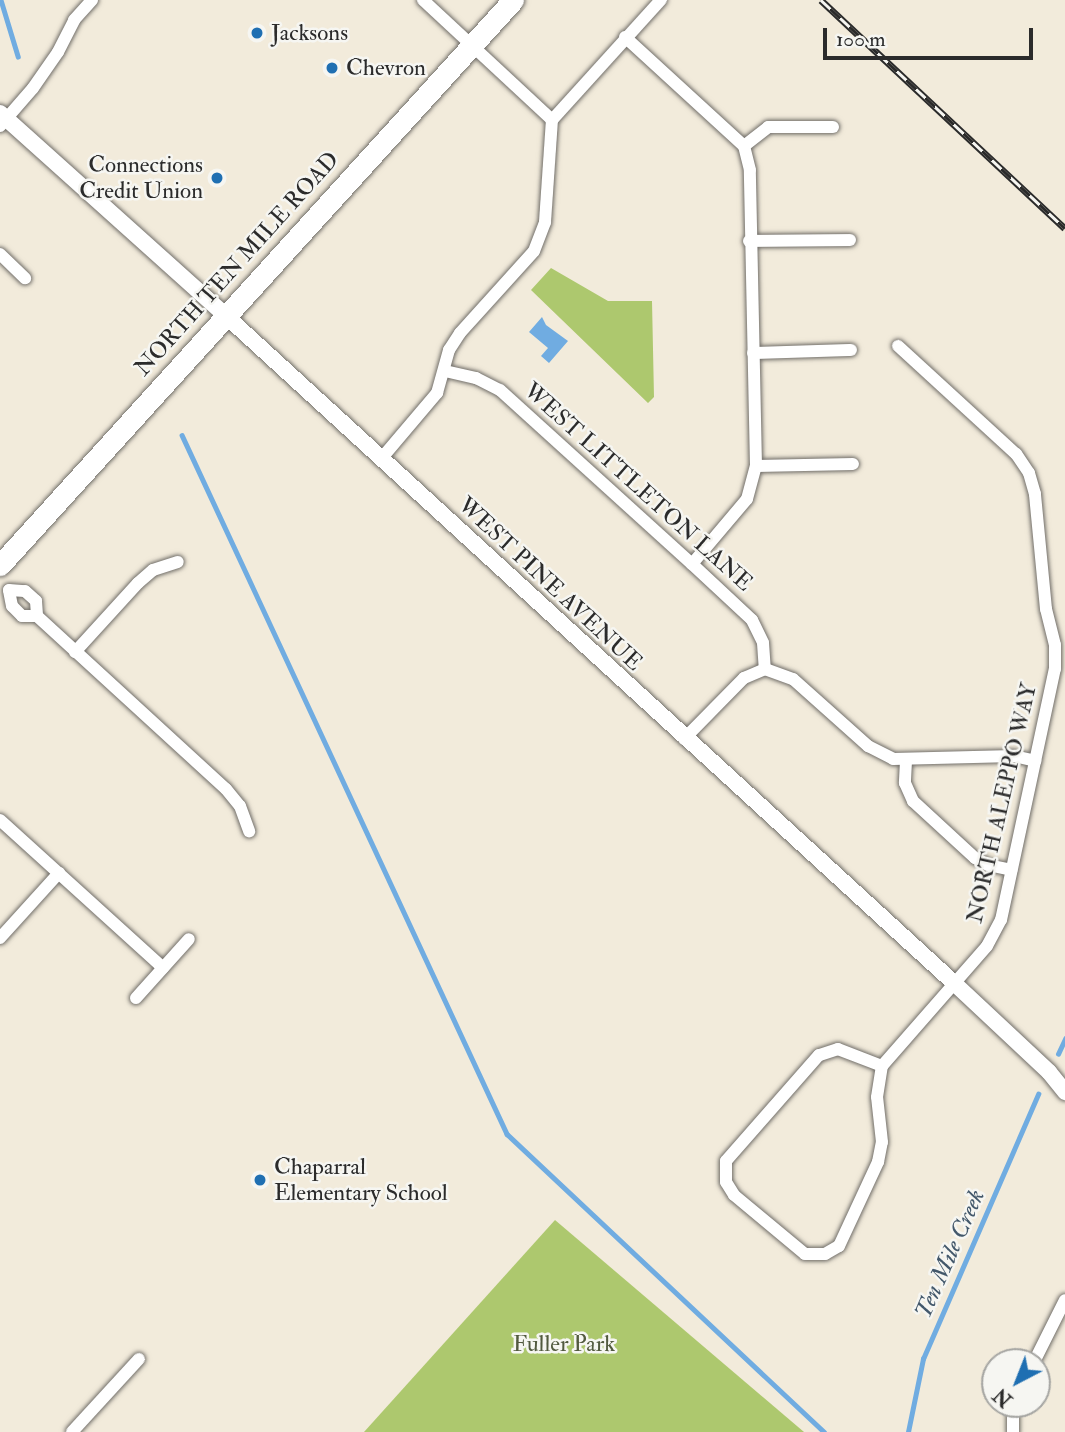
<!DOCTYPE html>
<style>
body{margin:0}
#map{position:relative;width:1065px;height:1432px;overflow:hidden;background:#f2ebdb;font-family:"IM FELL Double Pica",serif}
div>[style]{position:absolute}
.green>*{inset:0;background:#adc86e}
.water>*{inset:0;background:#70ace1}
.stream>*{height:4.5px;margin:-2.25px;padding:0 2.25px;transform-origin:2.25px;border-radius:2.25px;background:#70ace1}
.roads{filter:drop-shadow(0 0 2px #716e69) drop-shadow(0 0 2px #716e69)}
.minor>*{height:12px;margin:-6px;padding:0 6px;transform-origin:6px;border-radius:6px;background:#fff}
.tertiary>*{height:16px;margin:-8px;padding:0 8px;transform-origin:8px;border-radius:8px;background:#fff}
.primary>*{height:21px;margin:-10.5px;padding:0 10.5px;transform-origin:10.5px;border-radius:10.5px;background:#fff}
.rail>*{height:7px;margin-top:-3.5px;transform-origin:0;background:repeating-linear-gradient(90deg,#f6f6f2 0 13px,#2b2b2b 0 26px);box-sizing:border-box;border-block:2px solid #2b2b2b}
.dots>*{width:19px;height:19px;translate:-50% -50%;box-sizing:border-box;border:4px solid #f6f6f2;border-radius:50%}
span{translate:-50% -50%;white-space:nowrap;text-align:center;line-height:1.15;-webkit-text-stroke:5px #f6f6f2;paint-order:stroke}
.poi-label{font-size:23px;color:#2b2b2b}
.left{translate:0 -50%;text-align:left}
.right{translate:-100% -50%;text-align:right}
.street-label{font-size:23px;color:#2b2b2b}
.park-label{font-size:23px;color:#525a3f}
.water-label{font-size:24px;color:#43586b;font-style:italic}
.north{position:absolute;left:981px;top:1348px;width:70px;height:70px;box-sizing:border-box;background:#f6f6f2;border:2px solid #a5a5a2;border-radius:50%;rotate:222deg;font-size:19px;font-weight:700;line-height:28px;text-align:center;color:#2b2b2b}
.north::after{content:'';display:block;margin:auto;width:24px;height:32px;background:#1f6fb2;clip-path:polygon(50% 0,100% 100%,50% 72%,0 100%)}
.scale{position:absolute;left:823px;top:28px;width:210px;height:32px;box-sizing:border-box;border:4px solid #2b2b2b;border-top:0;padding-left:9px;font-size:21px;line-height:24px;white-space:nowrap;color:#2b2b2b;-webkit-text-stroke:5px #f6f6f2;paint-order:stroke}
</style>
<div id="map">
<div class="green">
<i style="clip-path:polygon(551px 268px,608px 301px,652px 301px,654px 397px,648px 403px,531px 290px)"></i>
<i style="clip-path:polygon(555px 1220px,804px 1432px,364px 1432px)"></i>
</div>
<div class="water">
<i style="clip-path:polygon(542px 317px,546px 325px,568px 341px,549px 363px,541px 356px,548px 348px,529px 332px)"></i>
</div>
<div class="stream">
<i style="left:1px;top:0;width:59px;rotate:73.1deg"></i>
<i style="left:182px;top:435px;width:771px;rotate:65.06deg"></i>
<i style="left:507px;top:1134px;width:435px;rotate:43.2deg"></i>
<i style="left:1058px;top:1054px;width:17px;rotate:-65deg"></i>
<i style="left:908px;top:1432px;width:75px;rotate:-78.4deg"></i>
<i style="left:923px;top:1359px;width:289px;rotate:-66.5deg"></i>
</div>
<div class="roads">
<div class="minor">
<i style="left:423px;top:0;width:176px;rotate:42.9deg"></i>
<i style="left:625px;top:37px;width:161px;rotate:42.5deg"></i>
<i style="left:0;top:126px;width:50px;rotate:-49deg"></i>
<i style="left:33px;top:88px;width:44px;rotate:-55.2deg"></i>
<i style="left:58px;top:52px;width:36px;rotate:-63deg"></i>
<i style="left:74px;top:20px;width:27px;rotate:-48deg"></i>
<i style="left:744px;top:146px;width:31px;rotate:-38deg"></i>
<i style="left:768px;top:127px;width:65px"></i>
<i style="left:749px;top:241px;width:101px;rotate:-0.6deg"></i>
<i style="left:0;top:254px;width:35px;rotate:44deg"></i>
<i style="left:753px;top:353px;width:98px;rotate:-1.8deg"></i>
<i style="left:445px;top:371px;width:32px;rotate:13deg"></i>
<i style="left:476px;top:378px;width:27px;rotate:27deg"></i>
<i style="left:500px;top:390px;width:259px;rotate:42.2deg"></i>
<i style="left:692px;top:564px;width:82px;rotate:43deg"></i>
<i style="left:752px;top:620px;width:25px;rotate:64deg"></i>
<i style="left:763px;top:643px;width:26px;rotate:86deg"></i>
<i style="left:381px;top:459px;width:87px;rotate:-49.7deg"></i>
<i style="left:437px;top:393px;width:45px;rotate:-74.4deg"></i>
<i style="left:449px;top:350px;width:20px;rotate:-57deg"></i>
<i style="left:460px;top:333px;width:110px;rotate:-47.9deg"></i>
<i style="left:534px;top:251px;width:31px;rotate:-69deg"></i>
<i style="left:545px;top:222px;width:102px;rotate:-86.1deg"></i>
<i style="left:552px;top:120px;width:162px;rotate:-47.8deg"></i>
<i style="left:756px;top:466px;width:97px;rotate:-1.2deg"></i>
<i style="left:692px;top:564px;width:85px;rotate:-49.8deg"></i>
<i style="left:747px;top:499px;width:34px;rotate:-75deg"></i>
<i style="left:756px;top:466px;width:296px;rotate:-91.2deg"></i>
<i style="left:750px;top:170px;width:25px;rotate:-104deg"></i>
<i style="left:9px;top:590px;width:16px;rotate:4deg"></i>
<i style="left:25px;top:591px;width:15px;rotate:42deg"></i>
<i style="left:36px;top:601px;width:15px;rotate:86deg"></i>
<i style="left:37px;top:616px;width:15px;rotate:180deg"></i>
<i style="left:22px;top:616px;width:14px;rotate:-135deg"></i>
<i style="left:12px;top:606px;width:16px;rotate:-101deg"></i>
<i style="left:37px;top:616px;width:256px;rotate:42.5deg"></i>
<i style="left:226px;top:789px;width:22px;rotate:51deg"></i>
<i style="left:240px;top:806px;width:27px;rotate:70deg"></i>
<i style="left:75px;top:652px;width:93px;rotate:-47.6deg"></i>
<i style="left:138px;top:583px;width:20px;rotate:-41deg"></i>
<i style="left:153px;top:570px;width:26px;rotate:-18deg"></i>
<i style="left:684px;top:739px;width:86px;rotate:-45.5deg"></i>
<i style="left:744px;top:678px;width:23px;rotate:-23deg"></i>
<i style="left:765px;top:669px;width:30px;rotate:20deg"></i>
<i style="left:793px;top:679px;width:101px;rotate:41.8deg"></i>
<i style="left:868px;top:746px;width:28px;rotate:27deg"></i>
<i style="left:893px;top:759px;width:121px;rotate:-1.4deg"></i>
<i style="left:1014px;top:756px;width:22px;rotate:13deg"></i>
<i style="left:906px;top:761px;width:22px;rotate:93deg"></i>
<i style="left:905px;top:783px;width:20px;rotate:66deg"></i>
<i style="left:913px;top:801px;width:84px;rotate:42.6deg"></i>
<i style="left:975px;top:858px;width:15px;rotate:28deg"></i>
<i style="left:988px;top:865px;width:24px;rotate:12deg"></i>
<i style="left:0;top:820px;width:220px;rotate:42.2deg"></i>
<i style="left:0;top:938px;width:88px;rotate:-47.8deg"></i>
<i style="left:136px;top:998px;width:79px;rotate:-48.1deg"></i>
<i style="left:882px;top:1066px;width:47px;rotate:-158.9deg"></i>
<i style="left:838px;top:1049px;width:20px;rotate:162deg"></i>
<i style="left:819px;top:1055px;width:141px;rotate:131.3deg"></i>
<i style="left:726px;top:1161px;width:21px;rotate:90deg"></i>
<i style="left:726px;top:1182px;width:15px;rotate:58deg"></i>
<i style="left:734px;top:1195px;width:92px;rotate:39.7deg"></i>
<i style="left:805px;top:1254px;width:20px"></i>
<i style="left:825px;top:1254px;width:16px;rotate:-30deg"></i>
<i style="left:839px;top:1246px;width:93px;rotate:-65.1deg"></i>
<i style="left:878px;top:1162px;width:20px;rotate:-79deg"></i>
<i style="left:882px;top:1142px;width:45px;rotate:-96.3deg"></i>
<i style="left:877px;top:1097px;width:31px;rotate:-81deg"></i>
<i style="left:882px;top:1066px;width:159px;rotate:-48.8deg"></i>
<i style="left:987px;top:946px;width:30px;rotate:-62deg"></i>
<i style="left:1001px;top:920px;width:257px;rotate:-77.9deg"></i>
<i style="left:1055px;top:669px;width:24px;rotate:-90deg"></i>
<i style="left:1055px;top:645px;width:37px;rotate:-104deg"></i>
<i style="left:1046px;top:609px;width:116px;rotate:-95.5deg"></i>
<i style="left:1035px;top:494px;width:22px;rotate:-106deg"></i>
<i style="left:1029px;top:473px;width:23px;rotate:-124deg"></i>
<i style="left:1016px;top:454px;width:160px;rotate:-137.5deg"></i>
<i style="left:1034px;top:1362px;width:69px;rotate:-63.4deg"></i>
<i style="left:72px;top:1432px;width:99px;rotate:-47.5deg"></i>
<i style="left:1013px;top:1432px;width:28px;rotate:-90deg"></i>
</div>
<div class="tertiary">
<i style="left:0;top:113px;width:302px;rotate:41.9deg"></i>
<i style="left:225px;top:315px;width:989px;rotate:42.5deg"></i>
<i style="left:954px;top:983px;width:130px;rotate:43.1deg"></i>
<i style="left:1049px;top:1072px;width:26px;rotate:51deg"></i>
</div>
<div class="primary">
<i style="left:0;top:565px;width:763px;rotate:-47.76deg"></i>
</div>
</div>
<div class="rail">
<i style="left:821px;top:0;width:334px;rotate:43.1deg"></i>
</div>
<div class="dots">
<i style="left:257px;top:33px;background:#1f6fb2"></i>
<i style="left:332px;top:68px;background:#1f6fb2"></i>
<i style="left:217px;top:178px;background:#1f6fb2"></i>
<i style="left:260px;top:1180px;background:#1f6fb2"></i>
</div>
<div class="poi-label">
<span class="left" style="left:271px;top:33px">Jacksons</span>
<span class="left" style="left:346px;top:68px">Chevron</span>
<span class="right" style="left:203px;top:178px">Connections<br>Credit Union</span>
<span class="left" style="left:274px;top:1180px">Chaparral<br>Elementary School</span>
</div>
<div class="street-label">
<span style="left:237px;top:264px;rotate:-48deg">NORTH TEN MILE ROAD</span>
<span style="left:638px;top:487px;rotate:42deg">WEST LITTLETON LANE</span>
<span style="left:550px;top:584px;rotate:43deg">WEST PINE AVENUE</span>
<span style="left:1002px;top:803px;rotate:-77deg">NORTH ALEPPO WAY</span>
</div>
<div class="park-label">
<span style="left:564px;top:1344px">Fuller Park</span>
</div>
<div class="water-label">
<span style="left:950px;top:1254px;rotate:-66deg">Ten Mile Creek</span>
</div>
<div class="north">N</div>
<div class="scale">100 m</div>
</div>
